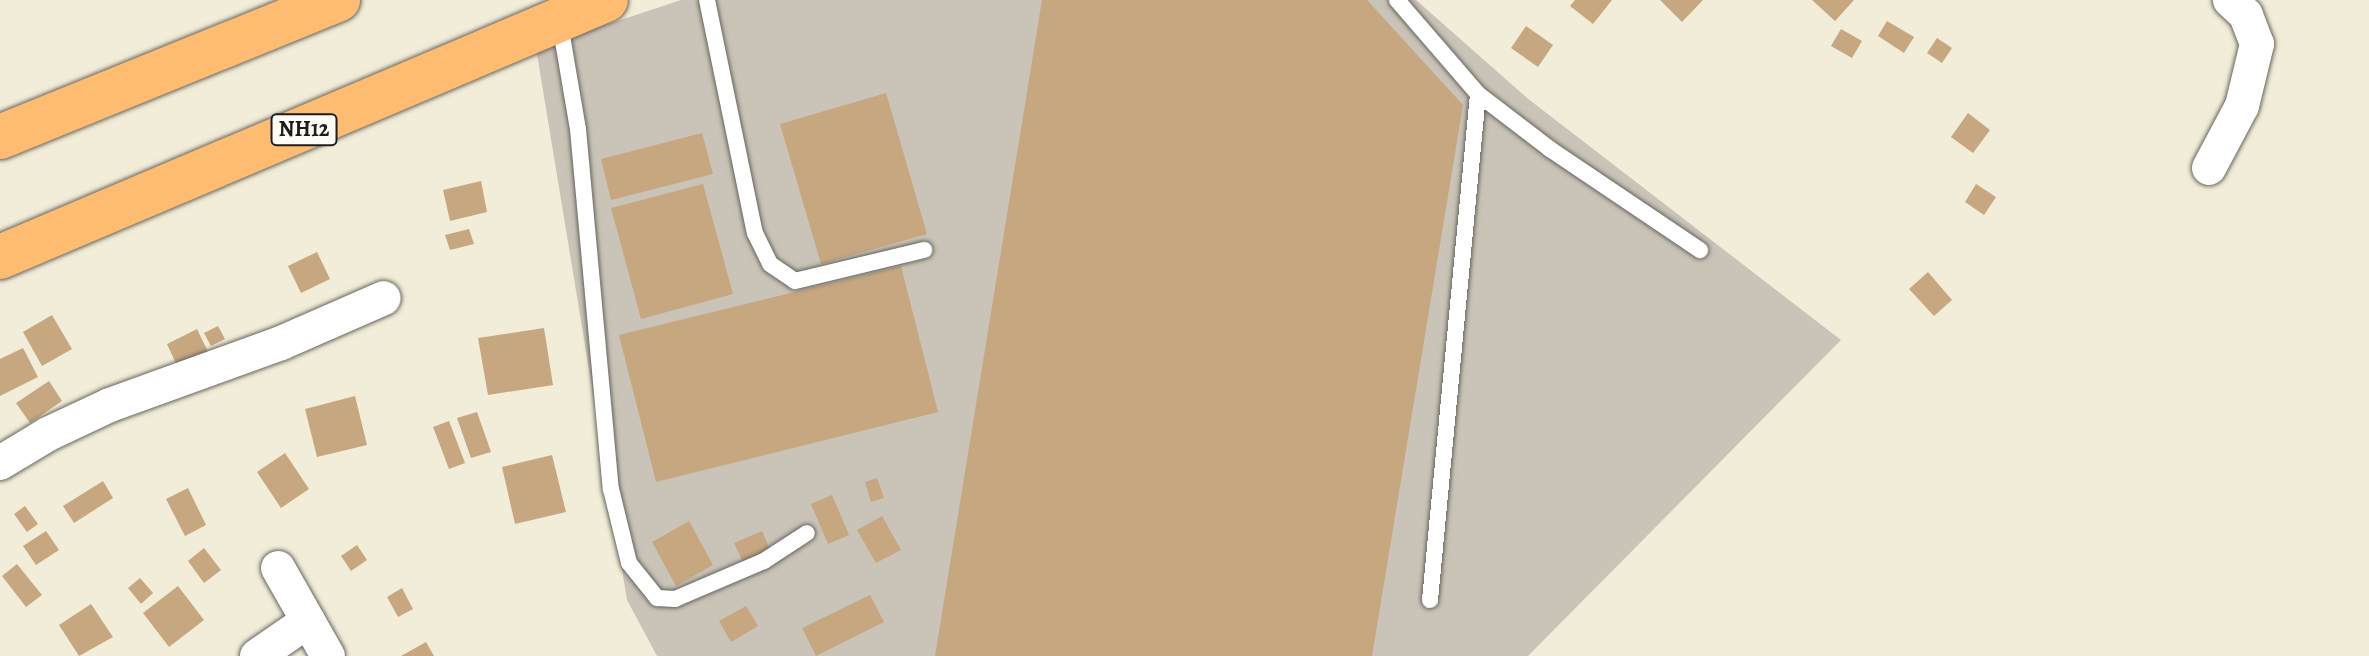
<!DOCTYPE html>
<style>
body{margin:0}
#map{position:relative;width:2369px;height:656px;overflow:hidden;background:#f2edd8;font-family:Alegreya,serif}
div>[style]{position:absolute}
.industrial>*{inset:0;background:#cac3b8}
.building>*{inset:0;background:#c6a780}
.roads{filter:drop-shadow(0 0 2px #67655e) drop-shadow(0 0 2px #67655e)}
.service>*{height:16px;margin:-8px;padding:0 8px;transform-origin:8px;border-radius:8px;background:#fff}
.minor>*{height:34px;margin:-17px;padding:0 17px;transform-origin:17px;border-radius:17px;background:#fff}
.trunk>*{height:44px;margin:-22px;padding:0 22px;transform-origin:22px;border-radius:22px;background:#fdbc70}
span{translate:-50% -50%;white-space:nowrap;text-align:center;line-height:1.15;-webkit-text-stroke:7px #fdfcf7;paint-order:stroke}
.shield-label span{padding:2px 6px;background:#fdfcf7;border:2px solid;border-radius:6px;-webkit-text-stroke-width:0}
.shield-label{font-size:22px;color:#1c1c1c;font-weight:700}
</style>
<div id="map">
<div class="industrial">
<i style="clip-path:polygon(681px 0,1416px 0,1527px 98px,1841px 340px,1528px 656px,657px 656px,627px 600px,536px 48px)"></i>
</div>
<div class="building">
<i style="clip-path:polygon(1042px 0,1367px 0,1463px 105px,1372px 656px,935px 656px)"></i>
<i style="clip-path:polygon(1575px 0,1612px 0,1593px 24px,1570px 6px)"></i>
<i style="clip-path:polygon(1660px 0,1703px 0,1682px 22px)"></i>
<i style="clip-path:polygon(1812px 0,1854px 0,1835px 21px)"></i>
<i style="clip-path:polygon(1887px 21px,1914px 37px,1904px 53px,1878px 36px)"></i>
<i style="clip-path:polygon(1526px 26px,1553px 45px,1538px 67px,1511px 48px)"></i>
<i style="clip-path:polygon(1841px 29px,1862px 41px,1852px 58px,1831px 46px)"></i>
<i style="clip-path:polygon(1937px 38px,1952px 48px,1942px 63px,1927px 53px)"></i>
<i style="clip-path:polygon(886px 93px,927px 234px,821px 264px,780px 124px)"></i>
<i style="clip-path:polygon(1968px 113px,1990px 130px,1973px 153px,1951px 137px)"></i>
<i style="clip-path:polygon(702px 133px,713px 174px,611px 200px,601px 159px)"></i>
<i style="clip-path:polygon(481px 181px,487px 212px,450px 221px,443px 190px)"></i>
<i style="clip-path:polygon(703px 184px,733px 294px,641px 319px,611px 208px)"></i>
<i style="clip-path:polygon(1976px 184px,1996px 197px,1984px 215px,1965px 202px)"></i>
<i style="clip-path:polygon(469px 229px,474px 244px,450px 250px,445px 235px)"></i>
<i style="clip-path:polygon(317px 252px,330px 279px,301px 293px,288px 266px)"></i>
<i style="clip-path:polygon(901px 266px,938px 412px,656px 482px,619px 335px)"></i>
<i style="clip-path:polygon(1928px 272px,1952px 300px,1934px 316px,1909px 289px)"></i>
<i style="clip-path:polygon(52px 315px,72px 349px,42px 366px,23px 332px)"></i>
<i style="clip-path:polygon(218px 326px,225px 339px,211px 346px,204px 333px)"></i>
<i style="clip-path:polygon(544px 328px,553px 385px,488px 395px,478px 338px)"></i>
<i style="clip-path:polygon(197px 329px,209px 354px,179px 370px,167px 344px)"></i>
<i style="clip-path:polygon(23px 348px,38px 377px,0 396px,0 359px)"></i>
<i style="clip-path:polygon(49px 381px,62px 401px,30px 423px,16px 403px)"></i>
<i style="clip-path:polygon(355px 396px,367px 445px,317px 457px,305px 409px)"></i>
<i style="clip-path:polygon(477px 412px,491px 452px,471px 458px,457px 418px)"></i>
<i style="clip-path:polygon(449px 421px,465px 463px,449px 469px,433px 427px)"></i>
<i style="clip-path:polygon(285px 453px,309px 489px,281px 508px,257px 472px)"></i>
<i style="clip-path:polygon(552px 455px,566px 512px,515px 524px,502px 467px)"></i>
<i style="clip-path:polygon(877px 478px,884px 498px,871px 502px,865px 482px)"></i>
<i style="clip-path:polygon(103px 481px,113px 498px,74px 523px,63px 506px)"></i>
<i style="clip-path:polygon(188px 488px,206px 525px,185px 536px,166px 499px)"></i>
<i style="clip-path:polygon(832px 495px,849px 535px,828px 544px,811px 504px)"></i>
<i style="clip-path:polygon(25px 506px,38px 524px,27px 532px,14px 514px)"></i>
<i style="clip-path:polygon(882px 516px,901px 550px,876px 563px,857px 530px)"></i>
<i style="clip-path:polygon(689px 521px,713px 565px,676px 586px,652px 542px)"></i>
<i style="clip-path:polygon(46px 531px,59px 550px,36px 565px,23px 546px)"></i>
<i style="clip-path:polygon(762px 531px,771px 552px,744px 564px,734px 543px)"></i>
<i style="clip-path:polygon(357px 545px,367px 560px,351px 571px,341px 556px)"></i>
<i style="clip-path:polygon(204px 548px,221px 570px,204px 583px,188px 561px)"></i>
<i style="clip-path:polygon(17px 564px,42px 595px,26px 607px,2px 576px)"></i>
<i style="clip-path:polygon(140px 578px,153px 593px,141px 604px,128px 588px)"></i>
<i style="clip-path:polygon(178px 586px,204px 620px,169px 647px,143px 613px)"></i>
<i style="clip-path:polygon(402px 588px,413px 609px,398px 617px,387px 597px)"></i>
<i style="clip-path:polygon(870px 595px,884px 622px,816px 656px,802px 628px)"></i>
<i style="clip-path:polygon(91px 604px,113px 637px,79px 656px,59px 625px)"></i>
<i style="clip-path:polygon(746px 606px,758px 626px,731px 642px,719px 621px)"></i>
<i style="clip-path:polygon(426px 642px,434px 656px,401px 656px)"></i>
</div>
<div class="roads">
<div class="service">
<i style="left:707px;top:0;width:238px;rotate:78.4deg"></i>
<i style="left:755px;top:233px;width:34px;rotate:64deg"></i>
<i style="left:770px;top:264px;width:30px;rotate:34deg"></i>
<i style="left:795px;top:281px;width:133px;rotate:-13.5deg"></i>
<i style="left:1397px;top:0;width:124px;rotate:49.2deg"></i>
<i style="left:1478px;top:94px;width:91px;rotate:37.4deg"></i>
<i style="left:1550px;top:149px;width:181px;rotate:34deg"></i>
<i style="left:560px;top:24px;width:107px;rotate:80.3deg"></i>
<i style="left:578px;top:129px;width:362px;rotate:84.8deg"></i>
<i style="left:611px;top:489px;width:76px;rotate:76.3deg"></i>
<i style="left:629px;top:563px;width:45px;rotate:51.3deg"></i>
<i style="left:657px;top:598px;width:18px;rotate:3deg"></i>
<i style="left:675px;top:599px;width:97px;rotate:-23.1deg"></i>
<i style="left:764px;top:561px;width:51px;rotate:-33.1deg"></i>
<i style="left:1430px;top:600px;width:508px;rotate:-84.58deg"></i>
</div>
<div class="minor">
<i style="left:2209px;top:168px;width:70px;rotate:-62deg"></i>
<i style="left:2242px;top:106px;width:64px;rotate:-76.4deg"></i>
<i style="left:2257px;top:44px;width:31px;rotate:-111deg"></i>
<i style="left:2246px;top:15px;width:22px;rotate:-137deg"></i>
<i style="left:0;top:463px;width:56px;rotate:-31.1deg"></i>
<i style="left:48px;top:434px;width:68px;rotate:-25.1deg"></i>
<i style="left:110px;top:405px;width:182px;rotate:-19.9deg"></i>
<i style="left:281px;top:343px;width:112px;rotate:-23.6deg"></i>
<i style="left:278px;top:568px;width:101px;rotate:60.4deg"></i>
<i style="left:257px;top:656px;width:62px;rotate:-34.5deg"></i>
</div>
<div class="trunk">
<i style="left:0;top:137px;width:365px;rotate:-22.1deg"></i>
<i style="left:0;top:257px;width:658px;rotate:-22.98deg"></i>
</div>
</div>
<div class="shield-label">
<span style="left:304px;top:130px">NH12</span>
</div>
</div>
